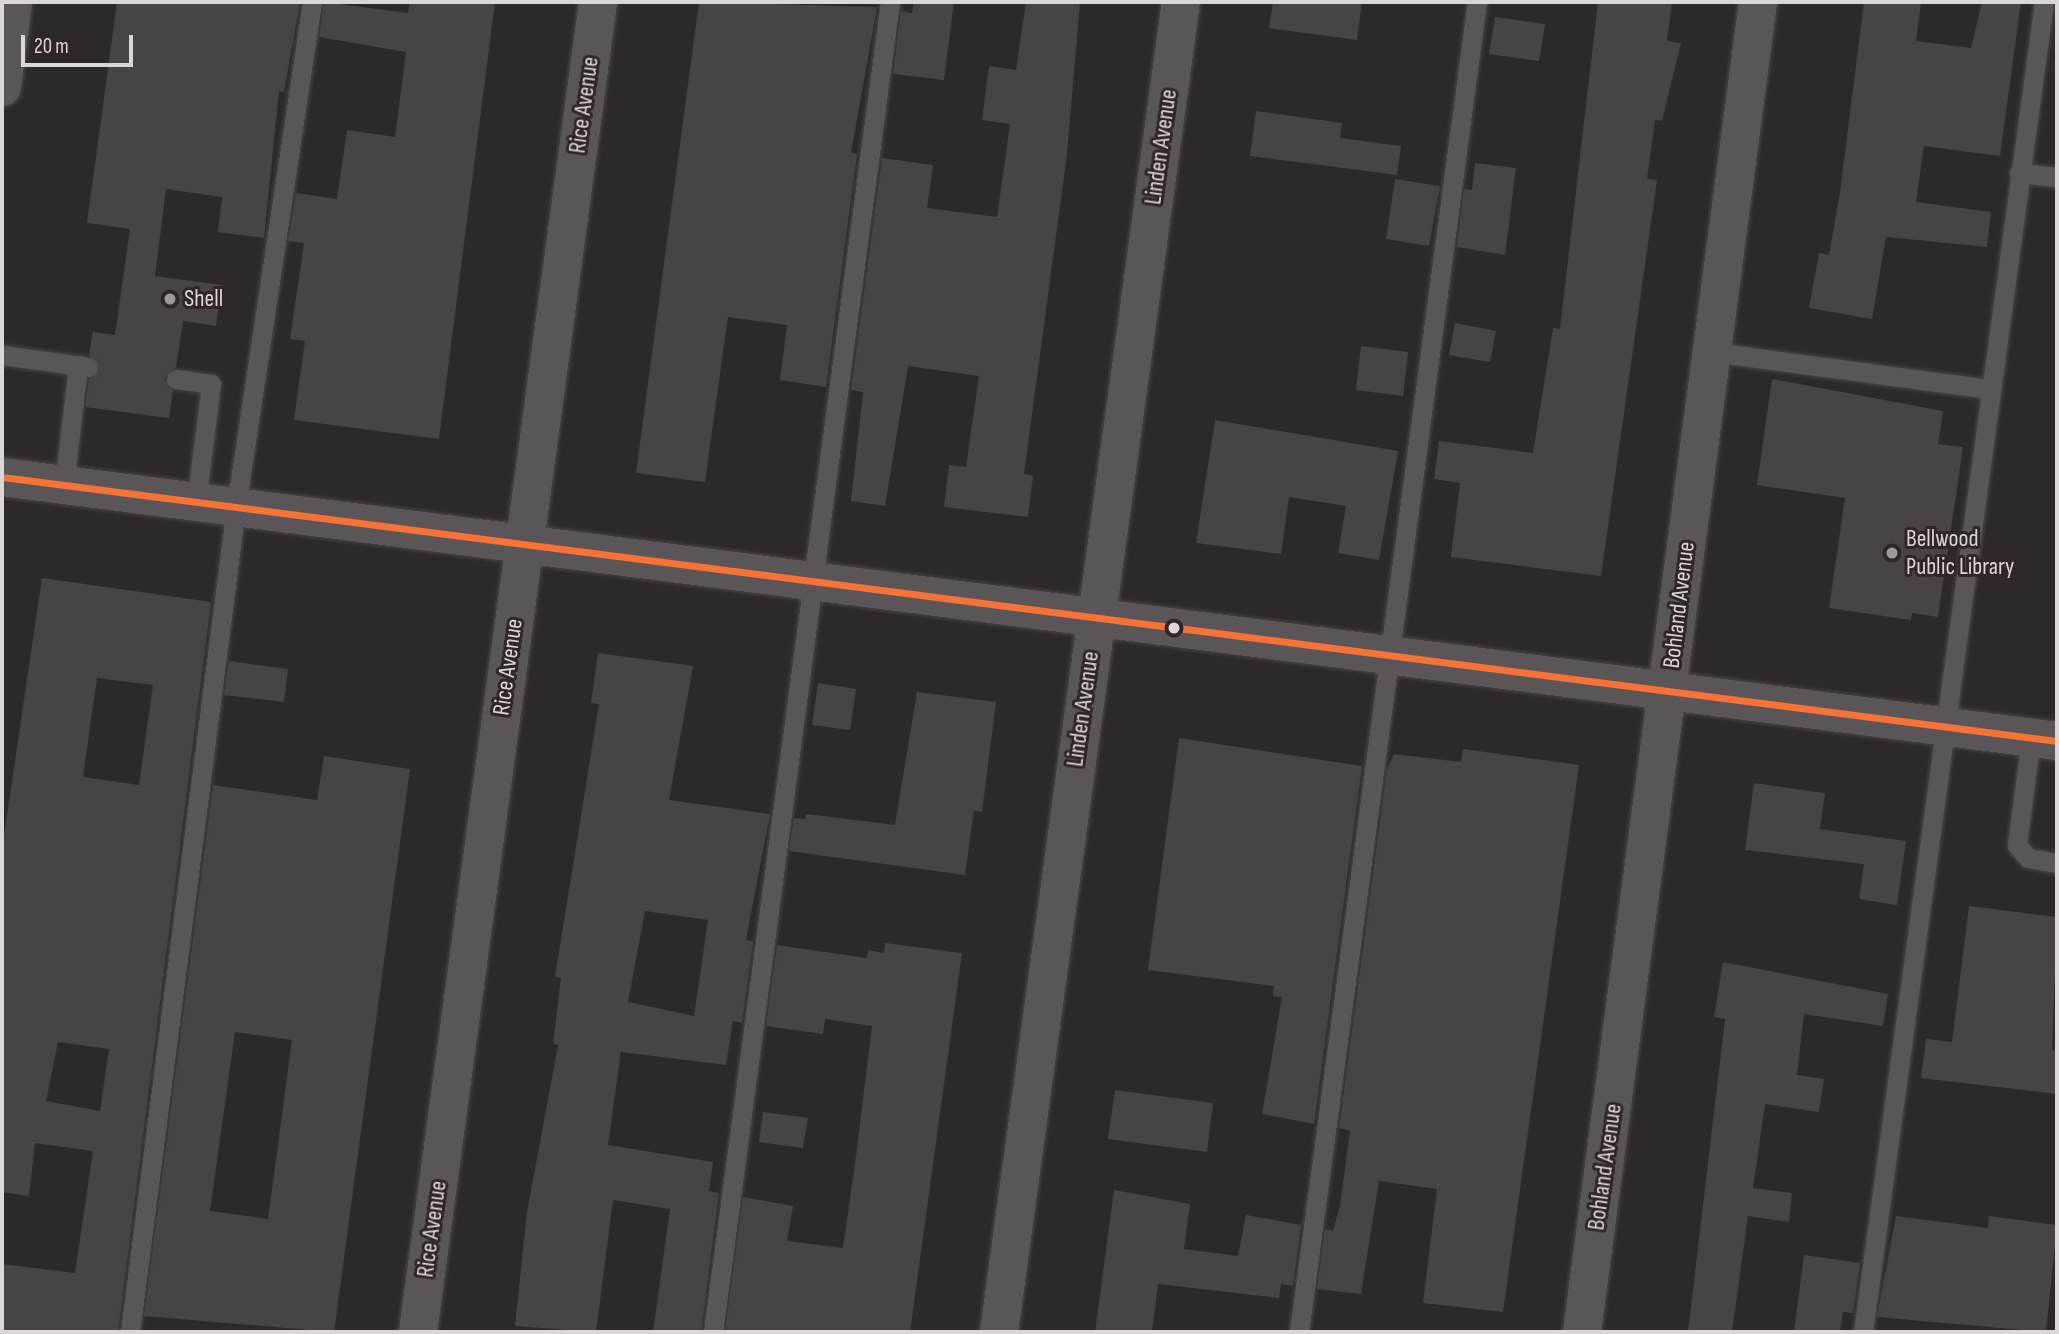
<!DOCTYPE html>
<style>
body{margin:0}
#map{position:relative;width:2059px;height:1334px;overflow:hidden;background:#2d282a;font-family:"Sofia Sans Condensed",sans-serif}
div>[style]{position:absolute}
.building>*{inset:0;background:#484445}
.roads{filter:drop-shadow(0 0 2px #4a4446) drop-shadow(0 0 2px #4a4446)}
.service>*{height:19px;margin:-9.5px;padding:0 9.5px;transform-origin:9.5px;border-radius:9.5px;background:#5a5657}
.minor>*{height:38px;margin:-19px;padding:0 19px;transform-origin:19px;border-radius:19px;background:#5a5657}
.tertiary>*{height:38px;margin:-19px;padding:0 19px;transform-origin:19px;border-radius:19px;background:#5a5657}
.bus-1>*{height:7px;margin:-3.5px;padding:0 3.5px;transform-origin:3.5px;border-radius:3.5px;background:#f57335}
.dots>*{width:19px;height:19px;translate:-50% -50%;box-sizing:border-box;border:4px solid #30252a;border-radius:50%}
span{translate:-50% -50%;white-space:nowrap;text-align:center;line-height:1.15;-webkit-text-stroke:6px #30252a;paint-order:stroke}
.street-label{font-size:24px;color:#ddd6d9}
.poi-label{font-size:24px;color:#ddd6d9}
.left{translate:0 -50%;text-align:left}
.frame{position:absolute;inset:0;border:4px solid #ddd6d9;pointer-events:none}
.scale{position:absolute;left:21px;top:35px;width:112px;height:32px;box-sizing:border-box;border:4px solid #ddd6d9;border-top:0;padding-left:9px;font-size:21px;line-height:24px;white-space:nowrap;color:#ddd6d9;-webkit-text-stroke:5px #30252a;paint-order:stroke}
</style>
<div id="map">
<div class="building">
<i style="clip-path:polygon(117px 2px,300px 2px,284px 92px,279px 91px,264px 238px,218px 232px,222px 197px,166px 189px,155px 276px,222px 285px,216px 326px,183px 321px,176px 367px,164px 378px,173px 391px,169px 418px,85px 407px,89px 379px,100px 368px,89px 355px,93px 332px,115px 335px,130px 229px,87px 223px)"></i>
<i style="clip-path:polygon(324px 2px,408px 13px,410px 2px,495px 2px,439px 439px,294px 420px,305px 341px,290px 339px,304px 243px,288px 241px,296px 193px,337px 199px,347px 130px,395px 137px,406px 52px,319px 37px)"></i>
<i style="clip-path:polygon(699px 2px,877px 7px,851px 153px,857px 154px,826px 387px,780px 380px,787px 325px,728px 317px,705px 482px,636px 473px)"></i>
<i style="clip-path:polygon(914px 2px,954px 2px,944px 80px,893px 74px,901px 11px,912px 13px)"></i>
<i style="clip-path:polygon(1026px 2px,1080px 2px,1067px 154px,1024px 474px,1033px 476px,1028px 517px,944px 507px,949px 465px,966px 467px,979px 376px,908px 366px,885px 506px,851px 501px,863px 392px,851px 390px,882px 158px,933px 165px,927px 208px,997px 217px,1010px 124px,982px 120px,989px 66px,1016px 70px)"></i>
<i style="clip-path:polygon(1273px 2px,1362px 2px,1357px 40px,1269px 28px)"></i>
<i style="clip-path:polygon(1598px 2px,1672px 2px,1667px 41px,1681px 43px,1662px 121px,1655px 120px,1647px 179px,1657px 180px,1601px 576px,1451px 557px,1460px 483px,1434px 479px,1439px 441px,1533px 453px,1553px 328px,1560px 329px)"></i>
<i style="clip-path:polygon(1864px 2px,1921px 2px,1916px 41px,1971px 48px,1982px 2px,2021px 2px,2000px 156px,1924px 146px,1916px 202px,1991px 212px,1987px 247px,1886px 237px,1872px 319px,1809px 308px,1819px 253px,1829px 255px,1840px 192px)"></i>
<i style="clip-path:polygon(1495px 17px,1545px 24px,1539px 61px,1489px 54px)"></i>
<i style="clip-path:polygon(1256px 111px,1342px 123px,1340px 138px,1401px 146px,1397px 175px,1250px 156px)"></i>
<i style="clip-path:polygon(1475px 163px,1516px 168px,1505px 255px,1457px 247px,1464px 189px,1472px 190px)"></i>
<i style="clip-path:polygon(1395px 179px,1440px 186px,1429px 246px,1386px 239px)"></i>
<i style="clip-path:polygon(1455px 323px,1496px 331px,1490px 362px,1449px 355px)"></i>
<i style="clip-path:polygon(1361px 346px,1408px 352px,1403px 396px,1356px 390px)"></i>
<i style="clip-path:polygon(1772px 379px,1943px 411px,1938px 444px,1963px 447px,1938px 617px,1912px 613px,1911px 620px,1829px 608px,1845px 498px,1757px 485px)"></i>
<i style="clip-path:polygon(1215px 420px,1398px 451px,1379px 560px,1338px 553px,1346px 506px,1289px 497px,1281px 554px,1196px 543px)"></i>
<i style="clip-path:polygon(evenodd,42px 578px,211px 602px,118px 1332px,2px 1332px,2px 1264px,75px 1273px,93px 1151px,35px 1143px,29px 1196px,2px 1192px,2px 849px,42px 578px,97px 678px,153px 685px,139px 785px,83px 777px,97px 678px,42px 578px,58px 1042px,109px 1049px,100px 1111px,46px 1101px,58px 1042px)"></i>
<i style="clip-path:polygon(evenodd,598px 653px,693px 666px,669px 800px,770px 814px,746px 940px,753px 941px,742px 1023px,733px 1021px,726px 1065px,621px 1052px,608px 1145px,713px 1162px,709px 1191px,719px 1193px,701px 1332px,653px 1332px,670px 1209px,613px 1200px,596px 1332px,515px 1326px,527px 1212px,558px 1045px,553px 1044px,561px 978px,555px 977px,599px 704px,591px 703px,598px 653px,645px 911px,708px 920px,694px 1016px,628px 1002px,645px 911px)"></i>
<i style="clip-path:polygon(229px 661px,288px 669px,284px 702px,224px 695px)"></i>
<i style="clip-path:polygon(818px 683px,856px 689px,850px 730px,812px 725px)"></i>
<i style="clip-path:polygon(917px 692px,996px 702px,982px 812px,974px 811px,965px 875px,789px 851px,794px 818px,805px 819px,806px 814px,895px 825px)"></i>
<i style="clip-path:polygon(1179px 738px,1362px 766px,1314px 1124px,1262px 1114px,1282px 997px,1273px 996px,1274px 986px,1148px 970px)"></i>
<i style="clip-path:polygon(1463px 749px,1579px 765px,1503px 1312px,1423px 1303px,1437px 1189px,1379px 1181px,1361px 1294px,1317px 1289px,1325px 1229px,1333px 1231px,1340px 1206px,1350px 1131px,1339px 1128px,1387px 769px,1394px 754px,1461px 762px)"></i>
<i style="clip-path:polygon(evenodd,324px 756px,410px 769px,334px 1332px,144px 1316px,213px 785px,317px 800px,324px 756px,235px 1032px,292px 1040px,268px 1219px,210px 1211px,235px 1032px)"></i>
<i style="clip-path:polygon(1754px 783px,1825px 793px,1820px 829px,1906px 841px,1897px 905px,1859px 899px,1864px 864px,1745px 850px)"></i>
<i style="clip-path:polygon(1969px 906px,2057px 917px,2052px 1050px,2057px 1051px,2057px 1094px,1921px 1078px,1926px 1039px,1952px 1042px)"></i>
<i style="clip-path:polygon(885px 943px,962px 953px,910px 1332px,725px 1332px,743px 1197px,793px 1206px,787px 1241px,843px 1248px,856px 1156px,872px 1026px,825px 1019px,823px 1034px,766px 1026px,777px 945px,867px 958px,868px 950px,884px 953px)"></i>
<i style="clip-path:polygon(1723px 962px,1888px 994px,1883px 1026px,1804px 1014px,1797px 1075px,1824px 1079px,1819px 1112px,1765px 1104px,1753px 1188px,1792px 1193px,1789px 1222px,1748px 1216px,1732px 1332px,1688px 1332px,1725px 1019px,1714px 1017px)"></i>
<i style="clip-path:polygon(1115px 1090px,1213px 1103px,1207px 1152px,1108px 1139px)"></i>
<i style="clip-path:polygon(763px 1112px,808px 1118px,803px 1148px,759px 1142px)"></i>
<i style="clip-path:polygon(1114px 1190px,1190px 1204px,1184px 1249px,1238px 1256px,1246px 1215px,1301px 1225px,1293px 1286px,1281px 1284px,1279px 1298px,1158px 1284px,1152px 1332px,1095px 1332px)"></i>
<i style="clip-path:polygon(1896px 1216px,1988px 1228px,1989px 1216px,2057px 1225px,2046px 1332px,1877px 1317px)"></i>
<i style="clip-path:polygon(1804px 1255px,1860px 1263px,1853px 1313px,1843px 1312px,1840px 1332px,1794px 1332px)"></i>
</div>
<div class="roads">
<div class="service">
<i style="left:2019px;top:173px;width:38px;rotate:6deg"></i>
<i style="left:1712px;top:352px;width:279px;rotate:7.6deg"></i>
<i style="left:2px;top:355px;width:87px;rotate:7.9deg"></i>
<i style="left:176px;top:379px;width:35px;rotate:8deg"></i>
<i style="left:211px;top:384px;width:119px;rotate:97.2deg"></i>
<i style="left:64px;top:485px;width:121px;rotate:-83.3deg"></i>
<i style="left:2031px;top:738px;width:108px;rotate:97.5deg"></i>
<i style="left:2017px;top:845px;width:17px;rotate:50deg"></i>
<i style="left:2028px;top:858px;width:29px;rotate:10deg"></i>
<i style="left:130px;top:1332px;width:832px;rotate:-82.68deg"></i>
<i style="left:236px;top:507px;width:511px;rotate:-81.44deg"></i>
<i style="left:713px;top:1332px;width:1342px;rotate:-82.42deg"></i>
<i style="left:1299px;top:1332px;width:1342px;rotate:-82.38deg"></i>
<i style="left:1863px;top:1332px;width:1342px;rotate:-82.25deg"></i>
</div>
<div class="minor">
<i style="left:2px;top:87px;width:86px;rotate:-82.6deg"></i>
<i style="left:418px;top:1332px;width:1342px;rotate:-82.29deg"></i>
<i style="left:999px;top:1332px;width:1342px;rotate:-82.21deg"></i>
<i style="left:1582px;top:1332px;width:1342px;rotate:-82.46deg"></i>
</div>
<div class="tertiary">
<i style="left:2px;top:477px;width:2072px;rotate:7.32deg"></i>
</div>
</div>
<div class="bus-1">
<i style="left:2px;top:477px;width:2072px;rotate:7.32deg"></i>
</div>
<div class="dots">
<i style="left:170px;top:299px;background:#9f999c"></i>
<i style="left:1892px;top:553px;background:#9f999c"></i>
<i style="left:1174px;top:628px;background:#ddd6d9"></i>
</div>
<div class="street-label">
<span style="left:584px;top:105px;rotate:-82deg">Rice Avenue</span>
<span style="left:1161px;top:147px;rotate:-82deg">Linden Avenue</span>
<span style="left:1679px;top:605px;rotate:-83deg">Bohland Avenue</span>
<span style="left:508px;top:667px;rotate:-82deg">Rice Avenue</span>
<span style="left:1083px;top:709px;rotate:-82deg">Linden Avenue</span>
<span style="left:1605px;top:1167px;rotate:-82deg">Bohland Avenue</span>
<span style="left:432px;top:1229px;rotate:-82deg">Rice Avenue</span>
</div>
<div class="poi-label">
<span class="left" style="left:184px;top:299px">Shell</span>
<span class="left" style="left:1906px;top:553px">Bellwood<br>Public Library</span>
</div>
<div class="frame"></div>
<div class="scale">20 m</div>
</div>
